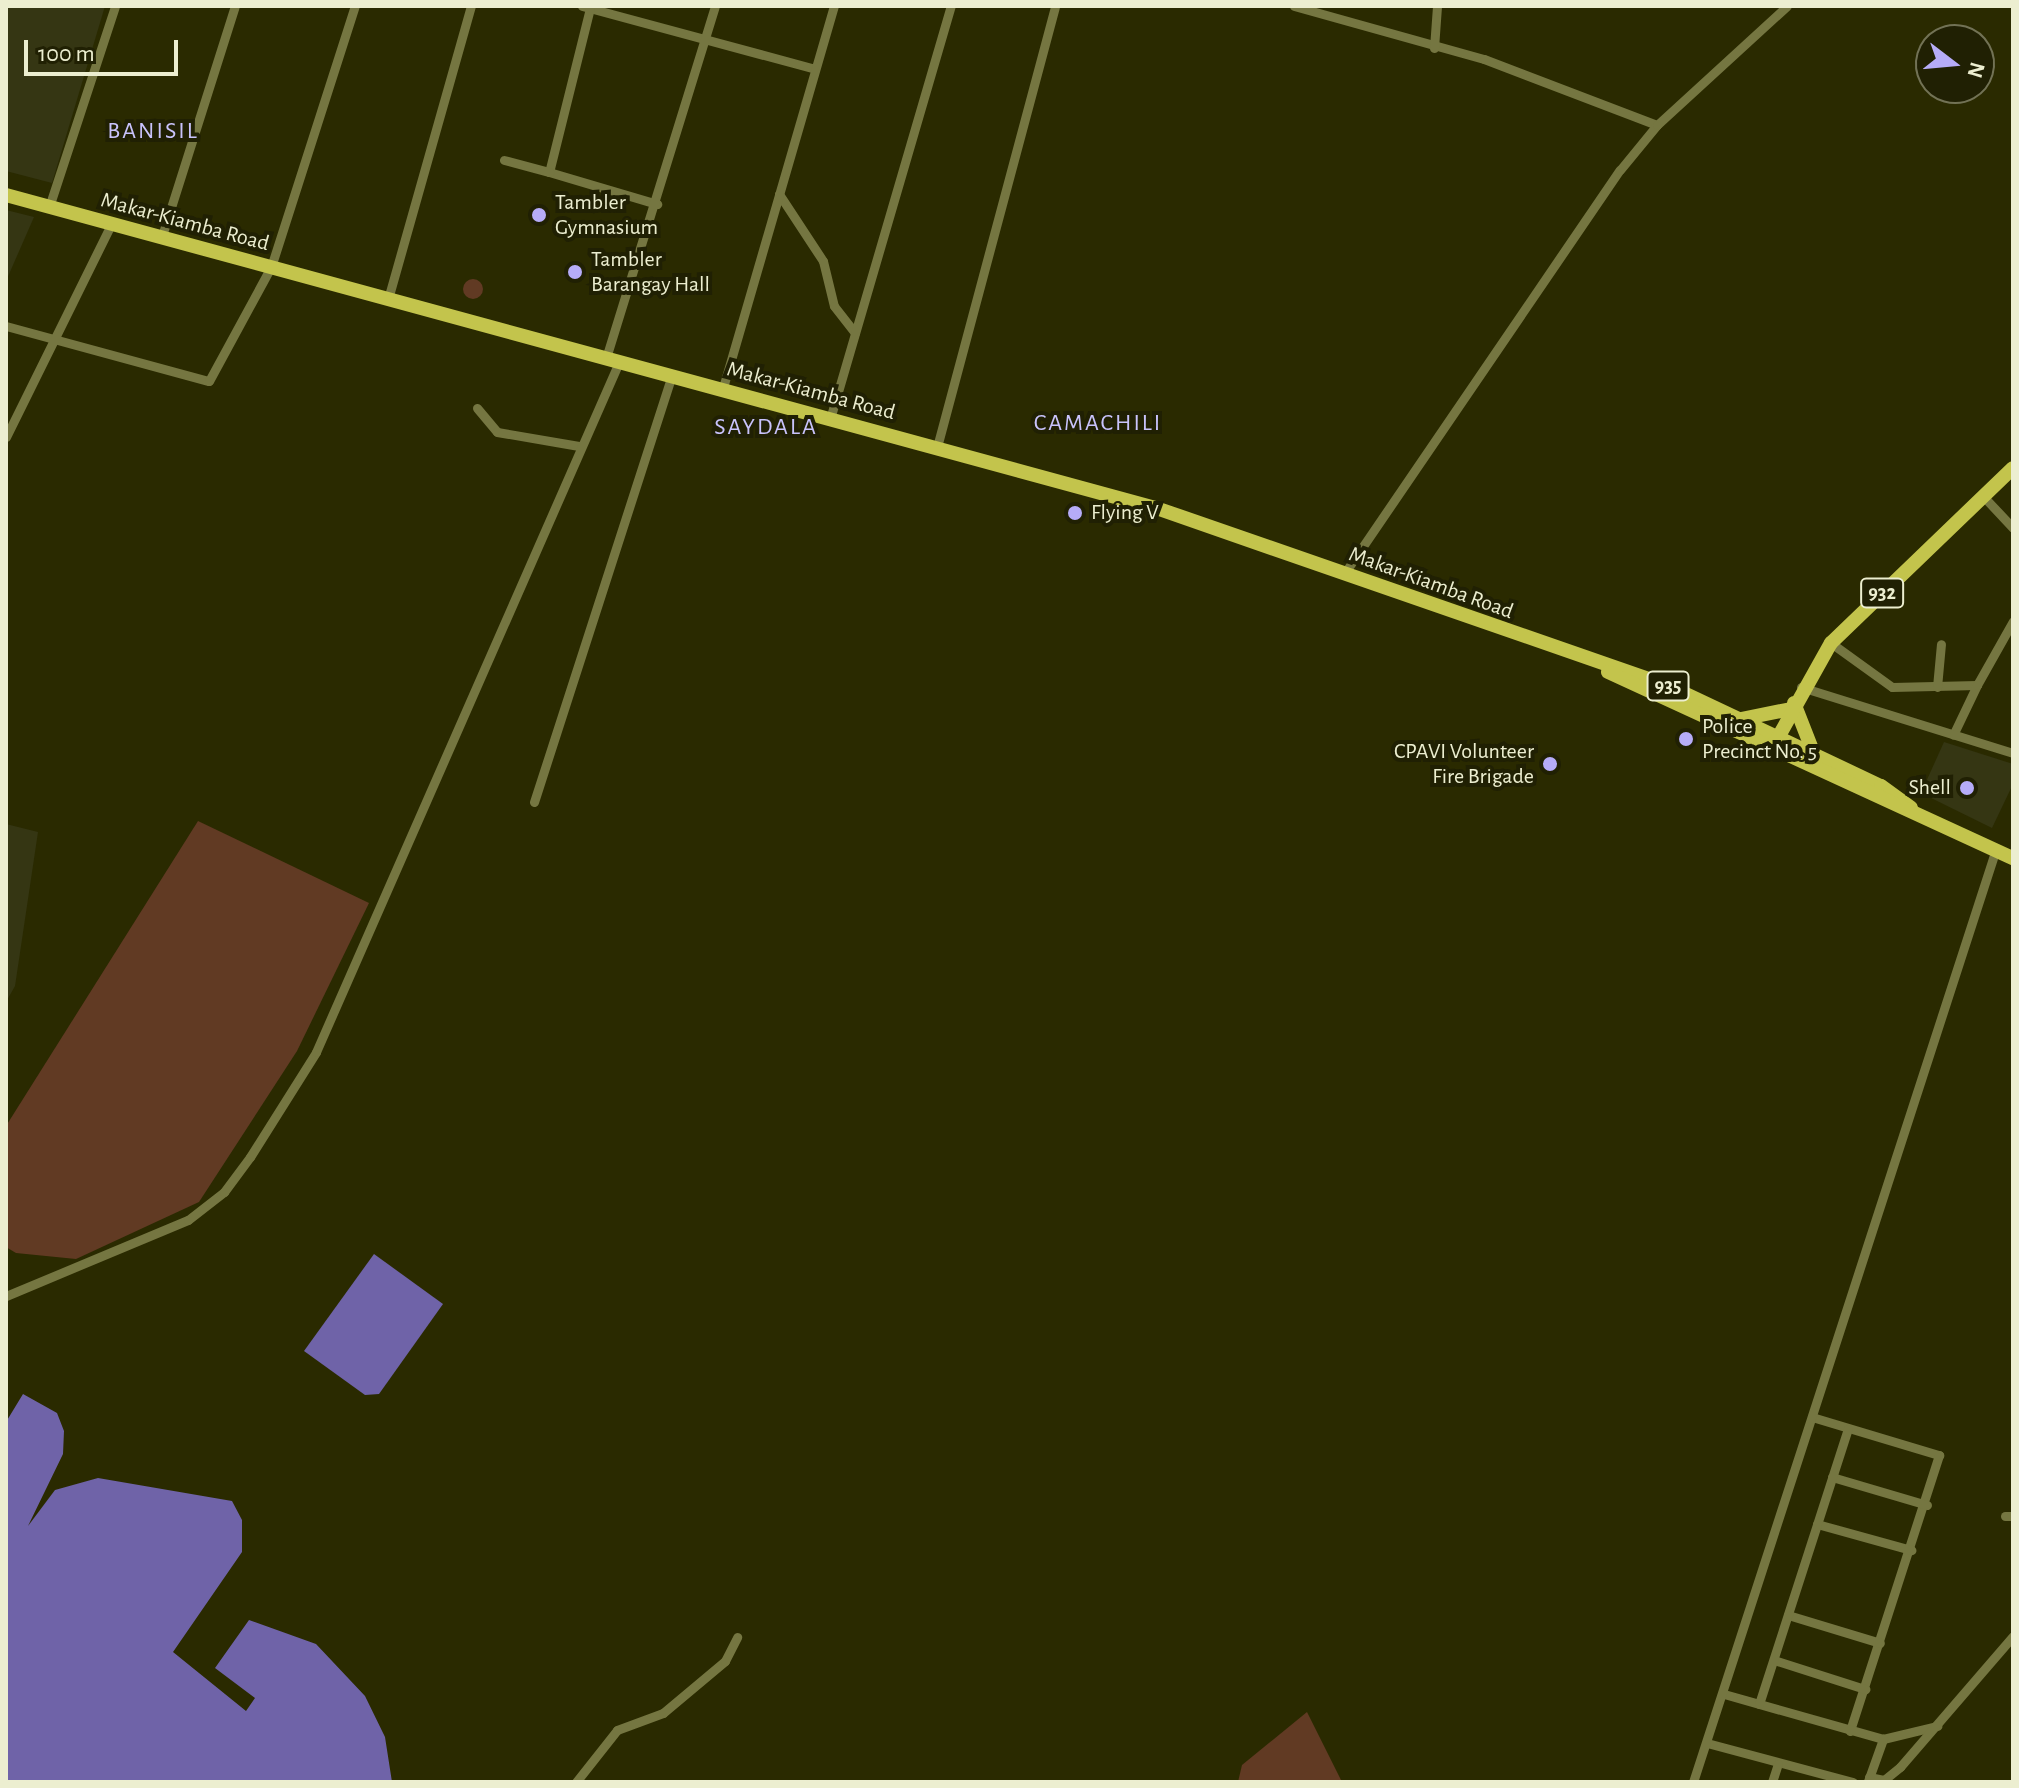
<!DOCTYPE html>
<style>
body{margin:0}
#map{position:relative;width:2019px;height:1788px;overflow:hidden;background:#2a2a00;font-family:"Alegreya Sans",sans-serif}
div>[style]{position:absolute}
.built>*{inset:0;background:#353613}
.green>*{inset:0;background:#613a23}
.round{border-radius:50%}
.water>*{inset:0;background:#6f63a8}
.minor>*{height:9px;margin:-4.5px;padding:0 4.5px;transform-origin:4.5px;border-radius:4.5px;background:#757641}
.primary>*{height:14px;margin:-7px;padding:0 7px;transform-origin:7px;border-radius:7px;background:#c3c44c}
.dots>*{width:22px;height:22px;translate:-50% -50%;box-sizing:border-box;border:4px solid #202003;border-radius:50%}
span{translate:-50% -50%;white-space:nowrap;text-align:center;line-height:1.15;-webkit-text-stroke:8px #202003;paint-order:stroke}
.shield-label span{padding:2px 6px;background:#202003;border:2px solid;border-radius:6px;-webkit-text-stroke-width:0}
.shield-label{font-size:20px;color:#eceed0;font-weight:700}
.poi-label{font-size:22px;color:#eceed0}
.left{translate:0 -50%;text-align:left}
.right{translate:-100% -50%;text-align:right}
.street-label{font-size:22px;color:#eceed0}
.neighbourhood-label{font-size:24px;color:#c9c3fc;letter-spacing:2px}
.frame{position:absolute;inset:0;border:8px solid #eceed0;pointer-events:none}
.north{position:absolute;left:1915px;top:24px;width:80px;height:80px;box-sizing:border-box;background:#202003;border:2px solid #727255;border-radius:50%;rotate:106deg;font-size:22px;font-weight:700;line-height:32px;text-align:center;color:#eceed0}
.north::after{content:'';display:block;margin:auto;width:28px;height:36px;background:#b6acf8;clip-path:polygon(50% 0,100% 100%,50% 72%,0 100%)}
.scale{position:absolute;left:24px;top:40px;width:154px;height:36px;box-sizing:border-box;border:4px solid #eceed0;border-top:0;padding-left:10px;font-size:24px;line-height:28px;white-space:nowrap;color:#eceed0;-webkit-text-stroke:6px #202003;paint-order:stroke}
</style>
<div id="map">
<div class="built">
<i style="clip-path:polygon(6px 6px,105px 6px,52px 183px,6px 171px)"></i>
<i style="clip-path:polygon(6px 210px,34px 217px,6px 281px)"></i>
<i style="clip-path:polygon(1944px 742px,2013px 764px,2013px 784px,1992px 828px,1921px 793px)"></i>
<i style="clip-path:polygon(6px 824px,38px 832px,15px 986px,6px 1002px)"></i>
</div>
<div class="green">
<i class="round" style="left:463px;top:279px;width:20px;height:20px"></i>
<i style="clip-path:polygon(198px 821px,369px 903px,297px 1051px,199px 1202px,76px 1259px,16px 1253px,6px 1247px,6px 1126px)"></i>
<i style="clip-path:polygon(1307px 1712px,1342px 1782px,1238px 1782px,1242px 1765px)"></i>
</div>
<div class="water">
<i style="clip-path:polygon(374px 1254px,443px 1304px,379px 1394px,365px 1395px,304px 1351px)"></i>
<i style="clip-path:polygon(23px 1394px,57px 1413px,64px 1431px,63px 1454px,28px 1526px,55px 1490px,98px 1478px,232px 1501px,242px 1520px,242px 1552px,173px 1652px,246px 1711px,255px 1698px,215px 1668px,249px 1620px,316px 1644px,365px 1696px,385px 1737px,392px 1782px,6px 1782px,6px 1422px)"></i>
</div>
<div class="minor">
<i style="left:582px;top:6px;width:238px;rotate:15.1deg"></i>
<i style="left:1294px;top:6px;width:197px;rotate:15.6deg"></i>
<i style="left:1484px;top:59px;width:185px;rotate:20.9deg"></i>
<i style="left:590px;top:8px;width:169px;rotate:104deg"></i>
<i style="left:549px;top:172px;width:113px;rotate:16.5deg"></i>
<i style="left:1434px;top:48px;width:42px;rotate:-85.9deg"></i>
<i style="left:504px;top:160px;width:47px;rotate:14.9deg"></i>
<i style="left:779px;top:194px;width:80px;rotate:56.7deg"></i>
<i style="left:823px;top:261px;width:46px;rotate:76.3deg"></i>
<i style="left:834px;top:306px;width:34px;rotate:52deg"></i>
<i style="left:49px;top:207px;width:212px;rotate:-71.8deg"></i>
<i style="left:161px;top:239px;width:244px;rotate:-72.4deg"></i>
<i style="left:388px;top:299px;width:305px;rotate:-74.2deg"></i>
<i style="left:6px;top:326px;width:210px;rotate:15.2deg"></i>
<i style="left:209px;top:381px;width:130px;rotate:-61.5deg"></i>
<i style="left:271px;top:267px;width:274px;rotate:-72.2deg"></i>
<i style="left:606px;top:358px;width:368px;rotate:-72.8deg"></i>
<i style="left:722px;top:391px;width:401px;rotate:-73.8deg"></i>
<i style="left:477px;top:408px;width:31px;rotate:50deg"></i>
<i style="left:497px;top:432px;width:83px;rotate:9.7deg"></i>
<i style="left:830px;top:419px;width:430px;rotate:-73.7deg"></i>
<i style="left:6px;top:437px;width:237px;rotate:-63.7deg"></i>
<i style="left:937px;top:447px;width:457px;rotate:-75deg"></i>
<i style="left:1983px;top:496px;width:44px;rotate:46.8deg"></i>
<i style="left:1344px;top:574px;width:489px;rotate:-55.7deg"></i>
<i style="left:1620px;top:170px;width:58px;rotate:-50.6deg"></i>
<i style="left:1657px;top:125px;width:176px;rotate:-42.5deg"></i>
<i style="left:1831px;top:643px;width:75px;rotate:35.8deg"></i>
<i style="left:1892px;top:687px;width:85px;rotate:-1.3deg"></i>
<i style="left:1977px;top:685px;width:55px;rotate:115.6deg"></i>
<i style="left:1977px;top:685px;width:73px;rotate:-60.6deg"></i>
<i style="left:1801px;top:687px;width:222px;rotate:17.3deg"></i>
<i style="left:1937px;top:687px;width:43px;rotate:-84.7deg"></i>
<i style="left:534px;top:802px;width:447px;rotate:-72.1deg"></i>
<i style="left:6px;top:1296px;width:197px;rotate:-22.7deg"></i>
<i style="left:188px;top:1220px;width:46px;rotate:-37.9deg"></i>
<i style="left:224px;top:1192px;width:44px;rotate:-53.4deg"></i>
<i style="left:250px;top:1157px;width:124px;rotate:-57.8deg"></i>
<i style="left:316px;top:1052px;width:754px;rotate:-66.29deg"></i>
<i style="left:1812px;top:1417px;width:133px;rotate:16.7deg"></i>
<i style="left:1939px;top:1455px;width:290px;rotate:107.9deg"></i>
<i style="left:1832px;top:1477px;width:99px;rotate:16.4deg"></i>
<i style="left:2005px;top:1516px;width:8px"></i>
<i style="left:1817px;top:1524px;width:98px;rotate:15.5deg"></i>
<i style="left:1788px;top:1615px;width:96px;rotate:16.9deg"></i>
<i style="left:1774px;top:1660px;width:96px;rotate:17.7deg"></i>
<i style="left:1724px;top:1694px;width:165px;rotate:15.8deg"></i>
<i style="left:1883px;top:1739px;width:56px;rotate:-13.5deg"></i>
<i style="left:1759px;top:1704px;width:289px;rotate:-72.1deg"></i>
<i style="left:1707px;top:1743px;width:151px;rotate:15deg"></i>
<i style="left:1869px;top:1777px;width:15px;rotate:11deg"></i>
<i style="left:1884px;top:1780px;width:21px;rotate:-39deg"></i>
<i style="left:1900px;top:1767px;width:173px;rotate:-49.2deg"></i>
<i style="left:1868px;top:1781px;width:45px;rotate:-70.3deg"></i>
<i style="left:576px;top:1782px;width:66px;rotate:-51.7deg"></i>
<i style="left:617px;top:1730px;width:49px;rotate:-20.3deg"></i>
<i style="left:663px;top:1713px;width:81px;rotate:-40deg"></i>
<i style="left:725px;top:1661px;width:27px;rotate:-63deg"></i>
<i style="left:1693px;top:1782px;width:981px;rotate:-72.01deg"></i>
<i style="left:1772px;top:1782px;width:19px;rotate:-72deg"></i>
</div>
<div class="primary">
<i style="left:6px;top:195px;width:1195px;rotate:15.23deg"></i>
<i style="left:1159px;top:509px;width:540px;rotate:19.14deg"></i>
<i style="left:1669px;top:686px;width:234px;rotate:25.3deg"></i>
<i style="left:1881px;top:786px;width:37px;rotate:36deg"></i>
<i style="left:1608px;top:672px;width:446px;rotate:24.7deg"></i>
<i style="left:1794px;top:703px;width:55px;rotate:68.6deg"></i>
<i style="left:1741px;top:719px;width:51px;rotate:-11.3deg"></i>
<i style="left:1775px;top:743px;width:115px;rotate:-60.8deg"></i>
<i style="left:1831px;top:643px;width:252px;rotate:-43.9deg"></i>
</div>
<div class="dots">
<i style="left:539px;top:215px;background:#b6acf8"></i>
<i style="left:575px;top:272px;background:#b6acf8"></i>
<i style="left:1075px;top:513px;background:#b6acf8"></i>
<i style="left:1686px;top:739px;background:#b6acf8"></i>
<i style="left:1550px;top:764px;background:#b6acf8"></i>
<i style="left:1967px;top:788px;background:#b6acf8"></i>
</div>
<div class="shield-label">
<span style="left:1882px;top:593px">932</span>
<span style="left:1668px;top:686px">935</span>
</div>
<div class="poi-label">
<span class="left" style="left:555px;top:215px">Tambler<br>Gymnasium</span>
<span class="left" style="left:591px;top:272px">Tambler<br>Barangay Hall</span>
<span class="left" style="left:1091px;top:513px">Flying V</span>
<span class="left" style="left:1702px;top:739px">Police<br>Precinct No. 5</span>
<span class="right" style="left:1534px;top:764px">CPAVI Volunteer<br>Fire Brigade</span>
<span class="right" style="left:1951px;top:788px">Shell</span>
</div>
<div class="street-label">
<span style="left:185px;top:222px;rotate:15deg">Makar-Kiamba Road</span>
<span style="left:811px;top:391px;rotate:15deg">Makar-Kiamba Road</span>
<span style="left:1431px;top:583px;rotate:20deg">Makar-Kiamba Road</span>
</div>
<div class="neighbourhood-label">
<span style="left:153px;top:132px">BANISIL</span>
<span style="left:1098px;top:424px">CAMACHILI</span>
<span style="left:766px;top:428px">SAYDALA</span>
</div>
<div class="frame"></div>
<div class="north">N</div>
<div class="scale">100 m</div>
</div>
